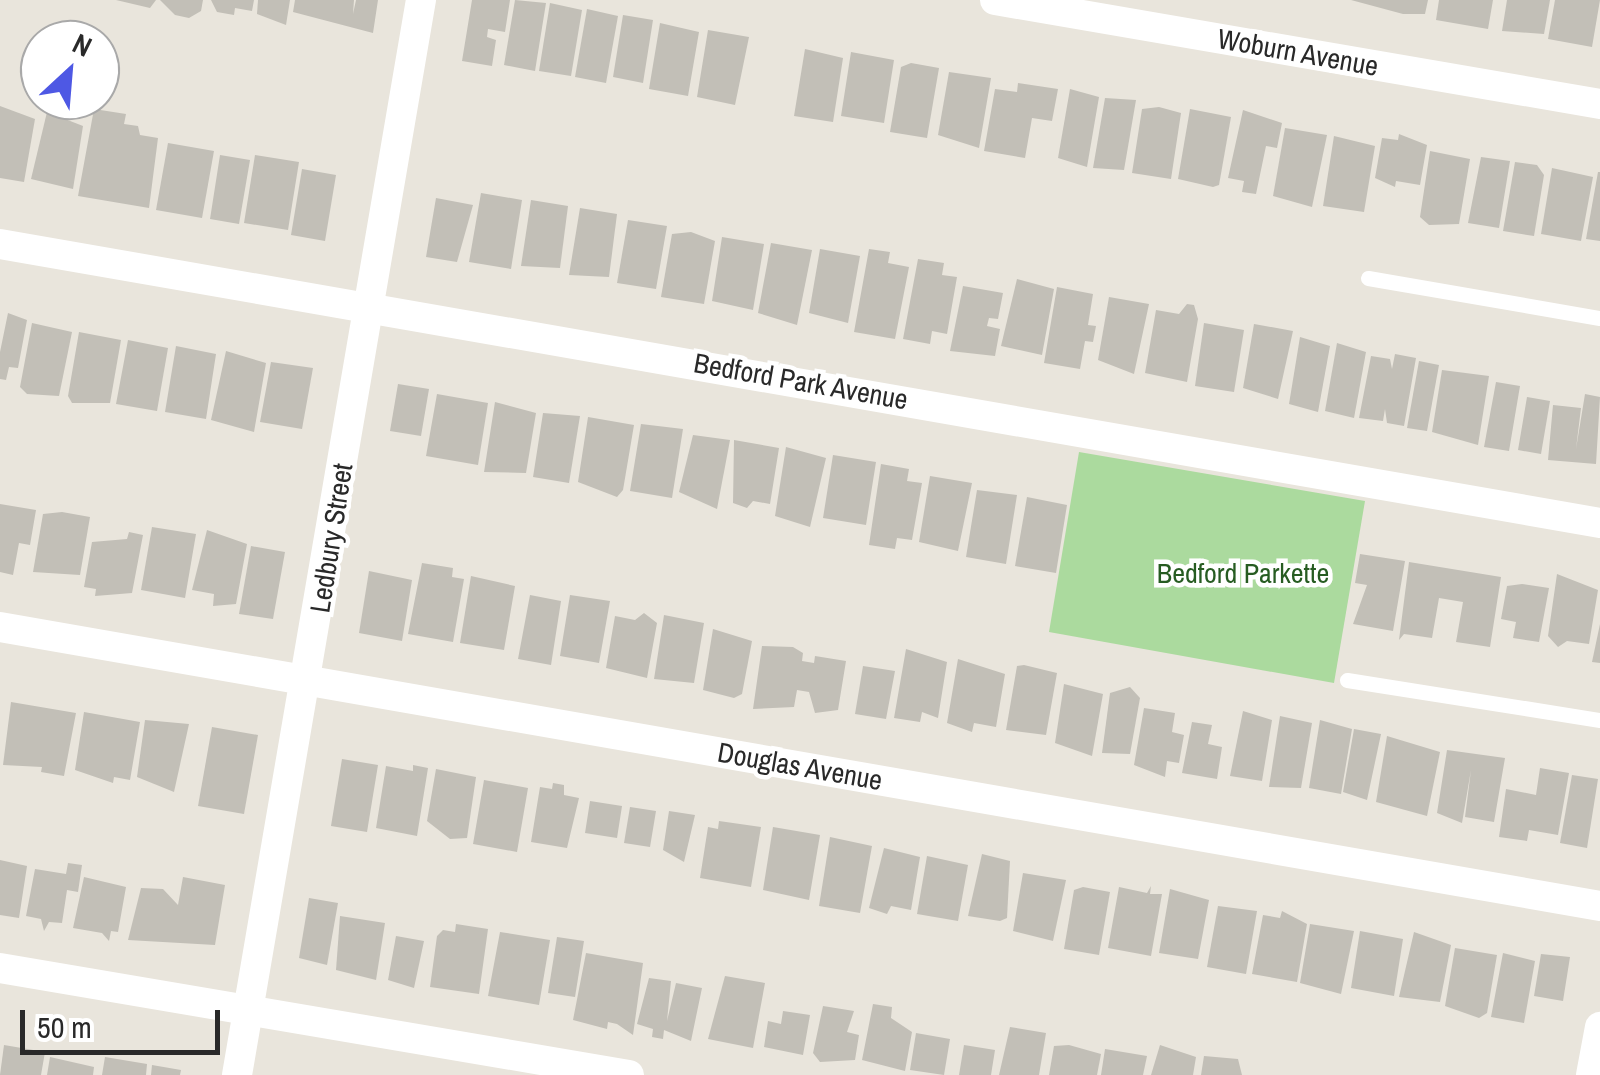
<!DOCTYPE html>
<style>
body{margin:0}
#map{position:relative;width:1600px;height:1075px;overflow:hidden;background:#e9e5dc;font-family:"Archivo Narrow",sans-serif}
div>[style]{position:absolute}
.green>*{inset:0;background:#abda9e}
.building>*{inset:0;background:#c2bfb7}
.service>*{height:15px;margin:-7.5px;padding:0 7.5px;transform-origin:7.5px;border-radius:7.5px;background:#fff}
.minor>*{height:30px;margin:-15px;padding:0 15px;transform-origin:15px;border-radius:15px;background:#fff}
span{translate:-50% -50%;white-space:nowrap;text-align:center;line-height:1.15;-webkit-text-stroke:9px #fff;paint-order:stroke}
.street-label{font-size:28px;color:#292929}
.park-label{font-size:28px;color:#275c22}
.north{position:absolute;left:20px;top:20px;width:100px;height:100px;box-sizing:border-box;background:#fff;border:2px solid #a9a9a9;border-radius:50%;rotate:26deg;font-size:28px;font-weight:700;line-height:40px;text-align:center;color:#292929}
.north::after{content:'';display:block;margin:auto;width:35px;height:45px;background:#4e58e4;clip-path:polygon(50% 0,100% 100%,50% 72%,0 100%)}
.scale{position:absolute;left:20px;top:1010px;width:200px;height:45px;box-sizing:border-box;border:5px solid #292929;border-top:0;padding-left:12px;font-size:30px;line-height:35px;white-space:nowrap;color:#292929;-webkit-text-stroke:8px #fff;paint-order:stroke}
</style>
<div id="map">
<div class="green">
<i style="clip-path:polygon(1079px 452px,1365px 501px,1334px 683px,1049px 632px)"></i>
</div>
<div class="building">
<i style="clip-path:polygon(116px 0,156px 0,150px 8px)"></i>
<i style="clip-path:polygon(160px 0,203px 0,201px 11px,189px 18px,175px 15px)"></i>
<i style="clip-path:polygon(211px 0,254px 0,252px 11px,235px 8px,234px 15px,217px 12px)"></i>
<i style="clip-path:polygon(258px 0,290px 0,286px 25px,257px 14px)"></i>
<i style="clip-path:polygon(295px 0,354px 0,353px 14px,356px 0,378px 0,373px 33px,293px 12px)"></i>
<i style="clip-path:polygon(472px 0,510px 0,505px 32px,488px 29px,487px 37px,496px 40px,492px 66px,462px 61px)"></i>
<i style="clip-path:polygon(515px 0,546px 3px,535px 71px,504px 65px)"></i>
<i style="clip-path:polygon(1351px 0,1428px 0,1425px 14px,1403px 14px)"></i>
<i style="clip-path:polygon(1439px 0,1493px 0,1488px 29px,1436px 20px)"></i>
<i style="clip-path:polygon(1507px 0,1550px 0,1544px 34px,1502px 31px)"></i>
<i style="clip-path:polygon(1555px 0,1600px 0,1592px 47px,1548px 39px)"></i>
<i style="clip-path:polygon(550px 3px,582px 10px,571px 76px,539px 71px)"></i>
<i style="clip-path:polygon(587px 9px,618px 16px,606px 83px,575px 77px)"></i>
<i style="clip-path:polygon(623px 15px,653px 20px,643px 83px,613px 77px)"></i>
<i style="clip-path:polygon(660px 23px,699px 32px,688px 96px,649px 89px)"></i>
<i style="clip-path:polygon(708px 30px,749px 37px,735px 105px,697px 97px)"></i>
<i style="clip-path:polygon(805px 49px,843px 58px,833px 122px,794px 116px)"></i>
<i style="clip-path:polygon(851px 52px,894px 60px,884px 123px,841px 116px)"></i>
<i style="clip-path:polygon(911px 63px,939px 68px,927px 138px,890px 132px,901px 67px)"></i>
<i style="clip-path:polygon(949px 72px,991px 78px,979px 148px,938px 135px)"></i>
<i style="clip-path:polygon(1018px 83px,1058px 89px,1052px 121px,1032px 118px,1025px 158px,984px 151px,995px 89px,1017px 92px)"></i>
<i style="clip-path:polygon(1070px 89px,1099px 97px,1087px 167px,1058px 158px)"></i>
<i style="clip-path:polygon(1105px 98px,1136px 100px,1124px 170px,1093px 168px)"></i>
<i style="clip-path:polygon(0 106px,35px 119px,24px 182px,0 178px)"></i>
<i style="clip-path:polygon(1159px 107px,1181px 113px,1171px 179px,1132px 173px,1142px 109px)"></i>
<i style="clip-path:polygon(94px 109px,126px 114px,124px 124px,138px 126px,140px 135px,158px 138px,149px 208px,78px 196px)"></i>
<i style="clip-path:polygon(1190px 109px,1231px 117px,1219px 185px,1213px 187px,1178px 179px)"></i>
<i style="clip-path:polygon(1243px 110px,1282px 123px,1277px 148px,1266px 146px,1256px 194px,1242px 192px,1244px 181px,1228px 178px)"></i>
<i style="clip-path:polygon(47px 112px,83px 126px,73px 189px,31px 179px)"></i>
<i style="clip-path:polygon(1285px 128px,1327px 135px,1312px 207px,1273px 196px)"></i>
<i style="clip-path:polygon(1399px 134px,1427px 145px,1420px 185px,1396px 181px,1395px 187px,1375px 178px,1382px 138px,1398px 140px)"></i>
<i style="clip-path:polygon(1334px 136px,1375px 146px,1364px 212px,1323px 206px)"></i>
<i style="clip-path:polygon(168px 143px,214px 151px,202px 218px,156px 210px)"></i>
<i style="clip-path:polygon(1430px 151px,1470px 159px,1459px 224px,1429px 225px,1420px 217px)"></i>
<i style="clip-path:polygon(220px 155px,250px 160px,239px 224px,210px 219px)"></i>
<i style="clip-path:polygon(255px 155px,299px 162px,288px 230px,244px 223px)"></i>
<i style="clip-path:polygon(1481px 157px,1510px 161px,1499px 228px,1468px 223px)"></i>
<i style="clip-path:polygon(1515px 162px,1537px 165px,1544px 175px,1534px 236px,1503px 231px)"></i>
<i style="clip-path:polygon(1552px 168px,1593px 177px,1581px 241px,1541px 234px)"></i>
<i style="clip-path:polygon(302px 169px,336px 175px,325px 241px,291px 235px)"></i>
<i style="clip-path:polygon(1598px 172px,1600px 172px,1600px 241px,1586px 239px)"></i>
<i style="clip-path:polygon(481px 193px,522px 200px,511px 269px,469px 262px)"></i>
<i style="clip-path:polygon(436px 198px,473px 205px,457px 262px,426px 257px)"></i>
<i style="clip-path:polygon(531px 200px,568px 206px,560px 268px,521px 266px)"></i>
<i style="clip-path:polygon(580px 208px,617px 214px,609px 277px,569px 275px)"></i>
<i style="clip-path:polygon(628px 220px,667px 226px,656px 289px,617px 283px)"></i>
<i style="clip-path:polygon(691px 232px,715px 241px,704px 304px,661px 297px,672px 234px)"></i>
<i style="clip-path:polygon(722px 237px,764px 244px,753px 310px,712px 301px)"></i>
<i style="clip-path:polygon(771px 243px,812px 250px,797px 325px,758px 313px)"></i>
<i style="clip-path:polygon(820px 249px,860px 256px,848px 323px,809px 313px)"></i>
<i style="clip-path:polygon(869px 249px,890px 252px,888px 263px,909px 267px,895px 339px,854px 332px)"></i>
<i style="clip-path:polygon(918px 259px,944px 263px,942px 275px,957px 277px,947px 334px,932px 331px,930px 344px,903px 339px)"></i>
<i style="clip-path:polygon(1017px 279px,1054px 289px,1042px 355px,1001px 346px)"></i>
<i style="clip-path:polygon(963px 286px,1003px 293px,998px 319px,989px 318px,987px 326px,1000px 329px,995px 356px,950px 351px)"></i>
<i style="clip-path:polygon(1057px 287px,1093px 294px,1088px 325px,1096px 326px,1093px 342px,1085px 341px,1080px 369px,1044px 363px)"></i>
<i style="clip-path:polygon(1109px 297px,1149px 304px,1134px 374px,1098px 360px)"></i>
<i style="clip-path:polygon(1187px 304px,1194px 305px,1198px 319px,1187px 382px,1145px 373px,1156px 310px,1179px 314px)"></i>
<i style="clip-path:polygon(8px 313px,27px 320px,18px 368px,9px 367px,6px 380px,0 379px,0 352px)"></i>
<i style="clip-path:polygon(32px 323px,72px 332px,59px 396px,27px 394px,20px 387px)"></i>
<i style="clip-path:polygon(1204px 323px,1244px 330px,1234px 392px,1195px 386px)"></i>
<i style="clip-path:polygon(1254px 324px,1293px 331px,1278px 399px,1243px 388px)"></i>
<i style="clip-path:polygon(79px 332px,121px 340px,110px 403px,72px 403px,68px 396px)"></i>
<i style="clip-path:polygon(1300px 337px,1330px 346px,1318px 412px,1289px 404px)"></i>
<i style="clip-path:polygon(128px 340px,168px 348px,157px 411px,116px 404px)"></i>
<i style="clip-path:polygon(1337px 343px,1366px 352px,1354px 418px,1325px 411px)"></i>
<i style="clip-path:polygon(176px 346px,216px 354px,206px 419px,165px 412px)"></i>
<i style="clip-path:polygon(226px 351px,266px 363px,254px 432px,211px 420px)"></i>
<i style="clip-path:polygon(1395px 354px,1416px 358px,1404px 426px,1387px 423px,1385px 409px,1383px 421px,1359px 418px,1371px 356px,1390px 359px,1392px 369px)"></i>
<i style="clip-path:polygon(1419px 361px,1439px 365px,1427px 431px,1407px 428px)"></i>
<i style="clip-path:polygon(271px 362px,313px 368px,302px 429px,260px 422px)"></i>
<i style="clip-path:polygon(1442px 370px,1489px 376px,1478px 445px,1432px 432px)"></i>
<i style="clip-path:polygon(1496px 382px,1520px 386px,1509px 451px,1484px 447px)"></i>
<i style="clip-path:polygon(398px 384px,429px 389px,421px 436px,390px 431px)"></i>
<i style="clip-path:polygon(437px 394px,488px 403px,478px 465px,426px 456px)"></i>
<i style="clip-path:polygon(1585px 394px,1600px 397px,1596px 464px,1548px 460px,1553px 405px,1581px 408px,1576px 449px)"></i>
<i style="clip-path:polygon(1527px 397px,1550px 401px,1541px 454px,1518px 450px)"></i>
<i style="clip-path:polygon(495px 402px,536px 413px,526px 473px,484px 472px)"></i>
<i style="clip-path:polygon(543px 413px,580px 416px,569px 483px,533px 477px)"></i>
<i style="clip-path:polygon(588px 417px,634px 425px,623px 490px,617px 497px,578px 482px)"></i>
<i style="clip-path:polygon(641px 424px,683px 429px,672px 498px,630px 491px)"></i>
<i style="clip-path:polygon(693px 435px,730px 440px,717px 509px,679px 492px)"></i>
<i style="clip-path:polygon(734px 440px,779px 448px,770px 504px,753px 501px,747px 508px,733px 503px)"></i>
<i style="clip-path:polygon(786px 447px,826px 458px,810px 527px,775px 516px)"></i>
<i style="clip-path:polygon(833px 455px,876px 462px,866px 525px,823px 518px)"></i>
<i style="clip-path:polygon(881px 464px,909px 469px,907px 481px,922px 483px,912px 540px,897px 538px,895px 549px,869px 545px)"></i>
<i style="clip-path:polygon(930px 476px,972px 483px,958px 551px,919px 542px)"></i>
<i style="clip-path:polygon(977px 490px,1017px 495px,1006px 564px,966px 557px)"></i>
<i style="clip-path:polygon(1027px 497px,1067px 505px,1056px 573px,1015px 566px)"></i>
<i style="clip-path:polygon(0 504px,36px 510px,30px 545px,19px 543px,13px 575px,0 572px)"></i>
<i style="clip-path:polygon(62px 512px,90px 517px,80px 575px,33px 572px,43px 514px)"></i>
<i style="clip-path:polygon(152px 527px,196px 534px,185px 598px,141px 590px)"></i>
<i style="clip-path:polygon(207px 530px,247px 544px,236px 604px,213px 606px,214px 594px,192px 590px)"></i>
<i style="clip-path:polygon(129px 532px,143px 535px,132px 593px,95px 596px,96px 589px,84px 587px,92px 542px,127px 539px)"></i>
<i style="clip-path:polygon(251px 546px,285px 552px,273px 619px,239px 614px)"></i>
<i style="clip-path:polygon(1360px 554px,1405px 561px,1393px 631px,1353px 624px,1367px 585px,1355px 583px)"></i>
<i style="clip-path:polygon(1409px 562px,1501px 577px,1490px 647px,1456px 642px,1463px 602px,1439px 598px,1432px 638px,1404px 634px,1399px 640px)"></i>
<i style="clip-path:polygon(422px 563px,453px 568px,452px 577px,464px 579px,453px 642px,408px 634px)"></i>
<i style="clip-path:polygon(369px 571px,412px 580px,402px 641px,359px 633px)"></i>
<i style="clip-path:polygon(1557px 574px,1598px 590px,1589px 644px,1567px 641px,1558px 647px,1548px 636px)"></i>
<i style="clip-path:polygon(471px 576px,515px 586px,504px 650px,460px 643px)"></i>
<i style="clip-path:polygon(1522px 584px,1549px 588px,1539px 642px,1513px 638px,1516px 622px,1501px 619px,1507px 586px)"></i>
<i style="clip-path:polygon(530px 595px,561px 601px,551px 665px,518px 659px)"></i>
<i style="clip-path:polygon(570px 595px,610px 601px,599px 663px,560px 656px)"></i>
<i style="clip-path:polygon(644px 613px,657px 623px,647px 678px,606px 668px,615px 616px,635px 620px)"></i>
<i style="clip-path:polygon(664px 615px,704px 623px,694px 683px,654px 679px)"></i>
<i style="clip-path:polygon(1600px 624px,1600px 663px,1592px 662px)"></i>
<i style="clip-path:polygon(713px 629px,752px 641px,742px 694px,734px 698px,703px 690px)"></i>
<i style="clip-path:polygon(762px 646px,793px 647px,803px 653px,802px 661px,814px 663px,815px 656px,846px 661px,838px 710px,815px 713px,809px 692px,797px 690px,794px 707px,753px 709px)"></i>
<i style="clip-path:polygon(906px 649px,947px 662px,938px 718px,922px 712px,920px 722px,894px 718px)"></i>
<i style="clip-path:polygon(958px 659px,1005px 674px,996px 727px,974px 723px,972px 732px,947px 723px)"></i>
<i style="clip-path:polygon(1024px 665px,1057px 673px,1046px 735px,1006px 730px,1017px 666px)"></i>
<i style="clip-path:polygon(863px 666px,895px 671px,886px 719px,855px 714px)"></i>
<i style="clip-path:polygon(1064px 684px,1103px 694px,1092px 756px,1055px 743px)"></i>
<i style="clip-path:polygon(1130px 687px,1140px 698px,1130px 754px,1102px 753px,1110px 693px)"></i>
<i style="clip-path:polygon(11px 702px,76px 713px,64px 776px,41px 772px,42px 767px,3px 765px)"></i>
<i style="clip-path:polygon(1144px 708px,1175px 713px,1172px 732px,1184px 735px,1179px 763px,1167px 761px,1165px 777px,1134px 765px)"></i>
<i style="clip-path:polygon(1243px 711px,1272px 720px,1262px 781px,1230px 776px)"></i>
<i style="clip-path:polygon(84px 712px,140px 722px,130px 780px,114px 777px,113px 783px,75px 770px)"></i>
<i style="clip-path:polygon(1280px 716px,1312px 723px,1301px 788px,1269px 787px)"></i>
<i style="clip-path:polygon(145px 720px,189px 724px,174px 792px,137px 777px)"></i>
<i style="clip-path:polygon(1320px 720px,1352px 729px,1341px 794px,1309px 788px)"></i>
<i style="clip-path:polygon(1192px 722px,1212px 725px,1208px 744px,1222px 747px,1217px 779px,1182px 773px)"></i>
<i style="clip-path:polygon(212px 727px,258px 735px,244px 814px,198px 806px)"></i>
<i style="clip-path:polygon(1354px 729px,1381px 734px,1367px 800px,1343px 792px)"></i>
<i style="clip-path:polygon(1387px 736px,1440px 752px,1427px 816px,1376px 802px)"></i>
<i style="clip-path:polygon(1447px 750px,1505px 758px,1494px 822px,1465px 817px,1471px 770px,1462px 823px,1437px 813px)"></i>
<i style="clip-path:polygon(342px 759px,378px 765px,367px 832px,331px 826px)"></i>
<i style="clip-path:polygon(413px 765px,428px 768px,417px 836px,376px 828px,386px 766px,413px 771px)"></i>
<i style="clip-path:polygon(1540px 768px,1569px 773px,1558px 835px,1529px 830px,1527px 841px,1499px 837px,1506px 789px,1536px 795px)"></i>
<i style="clip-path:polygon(436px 769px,476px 777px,467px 838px,450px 839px,427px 821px)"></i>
<i style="clip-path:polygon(1572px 775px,1598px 779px,1587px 848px,1560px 843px)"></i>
<i style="clip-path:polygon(484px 780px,528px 788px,517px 852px,473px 844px)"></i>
<i style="clip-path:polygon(553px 783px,564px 785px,564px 795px,579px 798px,567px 848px,531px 842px,540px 787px,552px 789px)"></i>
<i style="clip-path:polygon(590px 801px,622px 806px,617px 838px,585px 833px)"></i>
<i style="clip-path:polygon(630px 807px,656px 811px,650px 847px,624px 843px)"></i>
<i style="clip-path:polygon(669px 811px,695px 815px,684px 862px,663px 850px)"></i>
<i style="clip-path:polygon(719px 821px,761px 827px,751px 887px,700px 878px,708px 827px,718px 829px)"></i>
<i style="clip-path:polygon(773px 827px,820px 835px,809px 900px,763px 890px)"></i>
<i style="clip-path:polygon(830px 837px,872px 846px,860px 913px,819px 906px)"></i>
<i style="clip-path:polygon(884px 848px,920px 857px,911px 910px,891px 906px,887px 914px,869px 908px)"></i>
<i style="clip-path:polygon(982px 854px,1010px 861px,1007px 918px,1000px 921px,968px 916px)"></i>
<i style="clip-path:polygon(927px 856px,968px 865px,958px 921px,917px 914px)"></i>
<i style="clip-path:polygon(0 860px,27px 866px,19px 918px,0 915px)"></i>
<i style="clip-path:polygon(68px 863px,82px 865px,78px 892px,67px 890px,62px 923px,49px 922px,44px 931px,41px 919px,26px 916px,35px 869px,66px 874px)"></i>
<i style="clip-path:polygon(1023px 873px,1066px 880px,1053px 941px,1013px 931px)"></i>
<i style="clip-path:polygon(84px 877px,126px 887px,118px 932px,111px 931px,109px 941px,102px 933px,73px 928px)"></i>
<i style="clip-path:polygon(183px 877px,225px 885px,215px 945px,128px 940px,141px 888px,163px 889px,178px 905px)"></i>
<i style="clip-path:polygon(1151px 886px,1150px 894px,1162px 894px,1151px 956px,1108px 948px,1119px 887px,1147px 893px)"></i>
<i style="clip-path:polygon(1083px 887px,1110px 892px,1099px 955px,1064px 949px,1074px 890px)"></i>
<i style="clip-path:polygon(1170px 889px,1209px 900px,1198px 959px,1159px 953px)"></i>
<i style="clip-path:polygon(309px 898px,338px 903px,327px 965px,299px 958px)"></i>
<i style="clip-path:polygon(1218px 906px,1257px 911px,1246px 974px,1207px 967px)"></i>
<i style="clip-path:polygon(1282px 911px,1307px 924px,1297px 982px,1252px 974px,1263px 915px,1280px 918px)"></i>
<i style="clip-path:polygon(340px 916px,385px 923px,376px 980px,336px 970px)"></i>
<i style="clip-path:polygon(456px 924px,488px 929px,479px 994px,430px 987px,437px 936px,443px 930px,455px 932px)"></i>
<i style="clip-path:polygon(1310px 924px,1354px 931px,1341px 994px,1300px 983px)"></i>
<i style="clip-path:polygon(1360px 931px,1403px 939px,1394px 996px,1351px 988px)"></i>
<i style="clip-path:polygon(500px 932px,550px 940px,539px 1005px,488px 996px)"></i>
<i style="clip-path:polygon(1414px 932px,1451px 945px,1440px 1002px,1399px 997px)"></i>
<i style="clip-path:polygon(396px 936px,424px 941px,414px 988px,388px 980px)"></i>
<i style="clip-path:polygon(557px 937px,584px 941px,575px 997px,548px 993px)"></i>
<i style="clip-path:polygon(1455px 948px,1497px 955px,1487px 1013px,1479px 1018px,1445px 1006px)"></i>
<i style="clip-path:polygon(586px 953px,643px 963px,633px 1035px,617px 1024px,608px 1022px,607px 1029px,573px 1020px)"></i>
<i style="clip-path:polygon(1503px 953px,1535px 961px,1524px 1023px,1491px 1017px)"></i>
<i style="clip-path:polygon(1541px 954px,1570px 957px,1563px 1001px,1534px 996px)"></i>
<i style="clip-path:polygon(725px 976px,765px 983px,753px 1048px,708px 1039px)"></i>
<i style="clip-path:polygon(649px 978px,671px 981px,667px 1021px,676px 983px,702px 988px,691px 1041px,664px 1030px,663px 1039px,652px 1037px,653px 1029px,637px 1024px)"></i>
<i style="clip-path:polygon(873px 1004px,892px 1007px,891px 1018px,912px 1032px,905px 1071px,862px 1060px)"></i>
<i style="clip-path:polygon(823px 1006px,854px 1011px,847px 1032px,859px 1035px,855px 1060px,820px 1062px,813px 1053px)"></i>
<i style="clip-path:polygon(783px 1011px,810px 1015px,803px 1055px,764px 1047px,768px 1021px,781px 1024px)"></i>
<i style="clip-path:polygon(1010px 1027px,1046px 1033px,1039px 1075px,999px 1075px)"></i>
<i style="clip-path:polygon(916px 1033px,950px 1039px,944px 1075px,910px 1070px)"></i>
<i style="clip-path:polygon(4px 1045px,45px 1052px,41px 1075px,0 1075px)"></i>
<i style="clip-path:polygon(964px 1045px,995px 1050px,991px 1075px,959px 1075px)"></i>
<i style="clip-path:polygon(1069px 1045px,1101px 1054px,1097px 1075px,1049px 1075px,1054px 1046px)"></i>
<i style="clip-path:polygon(1160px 1045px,1196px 1057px,1193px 1075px,1151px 1075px)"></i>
<i style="clip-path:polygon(1105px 1049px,1147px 1056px,1143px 1075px,1101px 1075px)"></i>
<i style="clip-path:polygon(1204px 1056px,1238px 1059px,1242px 1075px,1201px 1075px)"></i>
<i style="clip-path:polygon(50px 1057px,94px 1067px,93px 1075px,47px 1075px)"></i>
<i style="clip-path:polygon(105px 1057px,147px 1064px,146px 1075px,102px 1075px)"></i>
<i style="clip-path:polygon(152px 1065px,181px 1070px,180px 1075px,151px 1075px)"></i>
</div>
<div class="service">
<i style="left:1368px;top:278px;width:235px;rotate:9.8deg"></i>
<i style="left:1347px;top:680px;width:256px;rotate:9deg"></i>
</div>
<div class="minor">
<i style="left:995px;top:0;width:614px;rotate:9.75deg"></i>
<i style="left:0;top:244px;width:1624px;rotate:9.89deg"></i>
<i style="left:0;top:627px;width:1624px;rotate:9.89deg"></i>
<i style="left:0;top:968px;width:638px;rotate:9.65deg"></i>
<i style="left:237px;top:1075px;width:1091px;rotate:-80.29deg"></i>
<i style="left:1591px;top:1075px;width:49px;rotate:-79.4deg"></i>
</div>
<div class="street-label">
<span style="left:1298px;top:52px;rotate:10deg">Woburn Avenue</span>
<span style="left:801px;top:381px;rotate:10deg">Bedford Park Avenue</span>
<span style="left:331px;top:538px;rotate:-81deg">Ledbury Street</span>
<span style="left:800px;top:766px;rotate:10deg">Douglas Avenue</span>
</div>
<div class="park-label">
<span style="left:1243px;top:573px">Bedford Parkette</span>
</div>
<div class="north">N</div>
<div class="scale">50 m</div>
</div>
